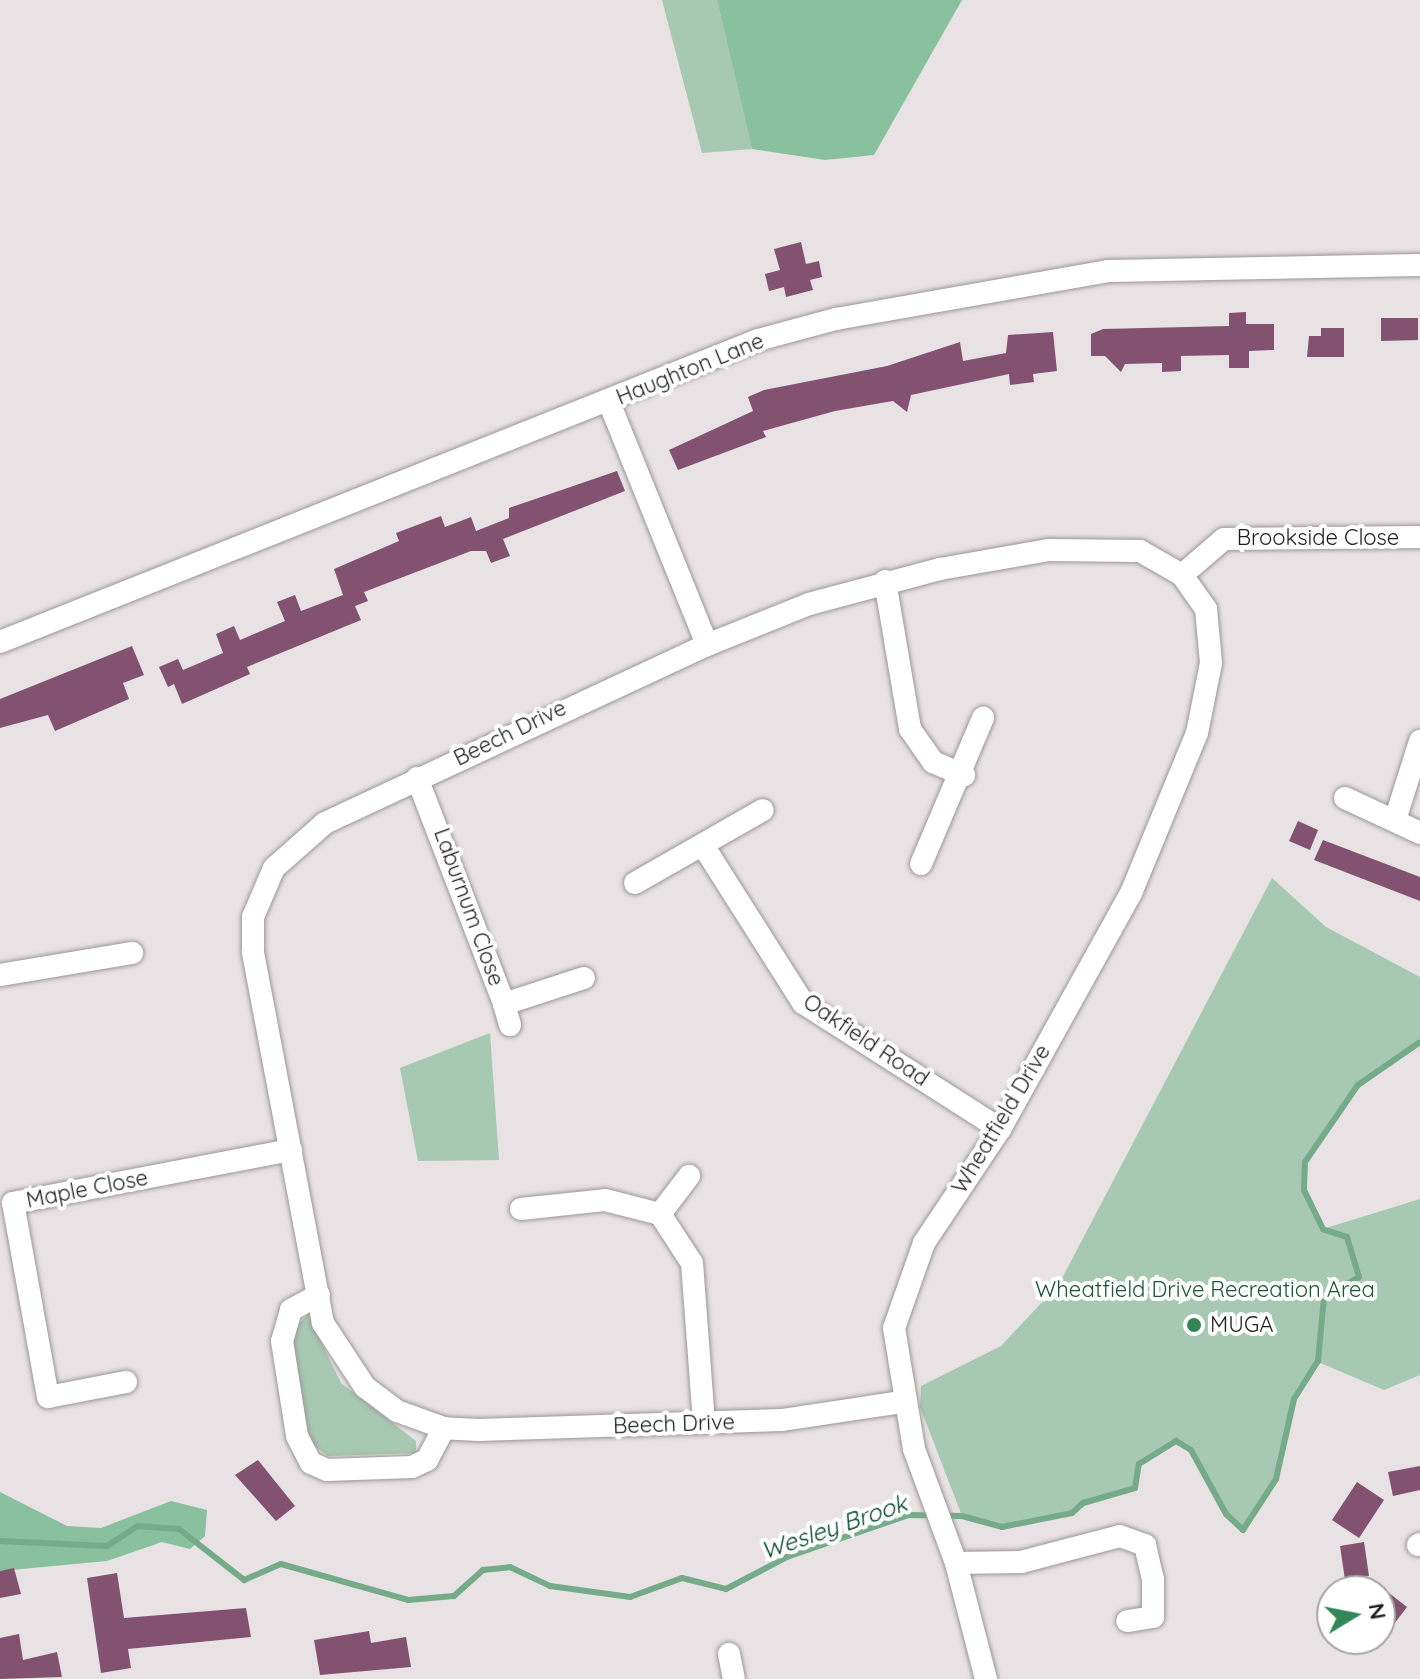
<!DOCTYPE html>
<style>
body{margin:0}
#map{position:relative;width:1420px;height:1679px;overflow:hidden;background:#e8e2e5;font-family:Quicksand,sans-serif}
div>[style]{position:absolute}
.green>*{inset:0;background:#a7c8b2}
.forest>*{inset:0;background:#89c09d}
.stream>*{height:6px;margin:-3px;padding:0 3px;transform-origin:3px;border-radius:3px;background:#75ab89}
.building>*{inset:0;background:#825270}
.roads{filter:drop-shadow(0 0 2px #9c9699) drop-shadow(0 0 2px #9c9699)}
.minor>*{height:22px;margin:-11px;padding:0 11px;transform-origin:11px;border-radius:11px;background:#fff}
.dots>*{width:22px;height:22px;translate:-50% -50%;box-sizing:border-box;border:4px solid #fff;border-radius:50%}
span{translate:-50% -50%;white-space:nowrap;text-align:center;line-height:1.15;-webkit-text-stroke:8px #fff;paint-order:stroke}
.street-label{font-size:22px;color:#1f1d1e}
.park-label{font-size:22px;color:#175736}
.poi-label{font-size:22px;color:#1f1d1e}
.left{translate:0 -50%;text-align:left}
.water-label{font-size:24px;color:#004727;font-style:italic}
.north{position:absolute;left:1316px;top:1575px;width:80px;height:80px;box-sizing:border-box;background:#fff;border:2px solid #a5a5a5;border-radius:50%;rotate:80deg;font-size:22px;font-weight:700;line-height:32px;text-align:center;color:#1f1d1e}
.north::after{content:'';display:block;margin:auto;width:28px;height:36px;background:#328658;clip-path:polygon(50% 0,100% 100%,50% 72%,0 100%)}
</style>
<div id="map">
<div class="green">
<i style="clip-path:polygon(662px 0,717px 0,752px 149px,702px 153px)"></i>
<i style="clip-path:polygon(1272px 878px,1326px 927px,1420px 977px,1420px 1042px,1358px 1085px,1305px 1162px,1304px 1190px,1323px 1229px,1420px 1199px,1420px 1375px,1384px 1390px,1318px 1362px,1294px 1399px,1276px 1479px,1243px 1530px,1226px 1514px,1191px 1450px,1176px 1441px,1139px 1464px,1135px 1488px,1083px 1503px,1072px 1513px,1002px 1527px,962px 1516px,920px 1407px,921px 1386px,1001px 1346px,1059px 1284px)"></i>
<i style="clip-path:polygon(490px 1033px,499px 1160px,418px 1161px,400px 1068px)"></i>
<i style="clip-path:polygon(308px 1315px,341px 1383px,416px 1441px,416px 1453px,328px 1456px,308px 1441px,292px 1330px)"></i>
</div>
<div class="forest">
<i style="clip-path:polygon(717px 0,962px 0,874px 155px,825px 160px,752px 149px)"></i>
<i style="clip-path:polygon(0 1492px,67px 1526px,101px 1528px,171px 1501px,207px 1510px,205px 1536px,190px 1549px,162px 1542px,107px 1561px,0 1571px)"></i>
</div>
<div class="stream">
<i style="left:0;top:1541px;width:107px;rotate:2.7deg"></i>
<i style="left:107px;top:1546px;width:37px;rotate:-33deg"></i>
<i style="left:138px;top:1526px;width:41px;rotate:4.2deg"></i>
<i style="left:179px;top:1529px;width:83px;rotate:38.1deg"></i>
<i style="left:244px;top:1580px;width:40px;rotate:-23.4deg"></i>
<i style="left:281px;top:1564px;width:132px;rotate:15.8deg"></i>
<i style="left:408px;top:1600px;width:46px;rotate:-5deg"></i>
<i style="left:454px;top:1596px;width:39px;rotate:-42deg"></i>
<i style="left:483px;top:1570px;width:27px;rotate:-6deg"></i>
<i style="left:510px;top:1567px;width:44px;rotate:25.4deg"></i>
<i style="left:550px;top:1586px;width:81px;rotate:7.8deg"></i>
<i style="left:630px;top:1597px;width:55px;rotate:-20.1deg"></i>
<i style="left:682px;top:1578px;width:45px;rotate:14deg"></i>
<i style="left:726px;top:1589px;width:69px;rotate:-27.7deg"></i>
<i style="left:787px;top:1557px;width:128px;rotate:-19.1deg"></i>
<i style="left:908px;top:1515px;width:54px;rotate:1.1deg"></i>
<i style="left:962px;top:1516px;width:41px;rotate:15.4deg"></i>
<i style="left:1002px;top:1527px;width:71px;rotate:-11.3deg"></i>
<i style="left:1072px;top:1513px;width:15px;rotate:-42deg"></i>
<i style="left:1083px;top:1503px;width:54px;rotate:-16.1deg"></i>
<i style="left:1135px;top:1488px;width:24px;rotate:-81deg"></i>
<i style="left:1139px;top:1464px;width:44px;rotate:-31.9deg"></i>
<i style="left:1176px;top:1441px;width:17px;rotate:31deg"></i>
<i style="left:1191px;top:1450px;width:73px;rotate:61.3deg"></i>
<i style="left:1226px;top:1514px;width:23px;rotate:43deg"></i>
<i style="left:1243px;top:1530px;width:61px;rotate:-57.1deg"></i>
<i style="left:1276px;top:1479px;width:82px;rotate:-77.3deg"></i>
<i style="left:1294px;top:1399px;width:45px;rotate:-57.7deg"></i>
<i style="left:1318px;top:1361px;width:63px;rotate:-84.6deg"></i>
<i style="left:1324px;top:1298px;width:41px;rotate:-31deg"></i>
<i style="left:1359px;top:1277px;width:42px;rotate:-106.7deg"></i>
<i style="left:1347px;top:1237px;width:25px;rotate:-162deg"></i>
<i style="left:1323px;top:1229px;width:43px;rotate:-116deg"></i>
<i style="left:1304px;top:1190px;width:28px;rotate:-88deg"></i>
<i style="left:1305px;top:1162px;width:93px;rotate:-55.5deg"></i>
<i style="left:1358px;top:1085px;width:75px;rotate:-34.7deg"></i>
</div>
<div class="building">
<i style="clip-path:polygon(801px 242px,806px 264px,819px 261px,822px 277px,810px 280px,813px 290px,786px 297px,784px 287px,769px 291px,765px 274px,780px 270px,774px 249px)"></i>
<i style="clip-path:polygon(1246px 312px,1246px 324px,1274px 324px,1274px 350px,1249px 351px,1249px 368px,1229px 368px,1229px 355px,1181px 356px,1181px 371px,1162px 372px,1162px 363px,1125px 364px,1121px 372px,1105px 356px,1091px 356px,1091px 334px,1103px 329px,1229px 326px,1229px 313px)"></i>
<i style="clip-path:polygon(1381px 318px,1418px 318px,1418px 340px,1381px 341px)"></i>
<i style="clip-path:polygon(1321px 328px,1344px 328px,1344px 357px,1307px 357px,1309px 336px,1321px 336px)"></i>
<i style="clip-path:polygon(1053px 332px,1057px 371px,1033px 374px,1034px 382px,1010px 385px,1009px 374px,911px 395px,907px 412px,893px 401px,835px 411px,763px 431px,766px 437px,678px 470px,669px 450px,753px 411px,748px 397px,764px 390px,887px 366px,960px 342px,963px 361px,1006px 353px,1008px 335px)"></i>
<i style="clip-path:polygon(617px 471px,625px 491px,503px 539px,510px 556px,491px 563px,486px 551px,471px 551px,364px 592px,368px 601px,355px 606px,361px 620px,247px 667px,250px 674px,182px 704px,174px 684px,168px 687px,159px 667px,178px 659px,183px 670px,223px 653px,216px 634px,234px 626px,240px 640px,285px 621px,277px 602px,295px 595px,301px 611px,343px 595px,334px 569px,399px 541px,396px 533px,441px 516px,445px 527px,471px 517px,476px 531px,509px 518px,509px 508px)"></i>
<i style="clip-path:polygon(132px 646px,144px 675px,123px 683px,129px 699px,55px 731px,48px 715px,0 728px,0 699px)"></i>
<i style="clip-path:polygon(1298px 821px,1318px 830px,1310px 850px,1289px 841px)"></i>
<i style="clip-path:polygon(1323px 840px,1420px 877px,1420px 901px,1314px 860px)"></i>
<i style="clip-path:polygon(258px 1460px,295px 1506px,276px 1521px,235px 1475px)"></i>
<i style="clip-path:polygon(1420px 1466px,1420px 1490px,1393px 1496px,1388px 1472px)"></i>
<i style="clip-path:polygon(1357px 1482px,1384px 1500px,1359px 1538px,1332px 1520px)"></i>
<i style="clip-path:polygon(1364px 1542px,1369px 1576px,1345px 1580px,1340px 1546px)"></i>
<i style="clip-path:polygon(14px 1568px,21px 1594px,0 1598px,0 1571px)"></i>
<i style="clip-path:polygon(117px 1573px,124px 1618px,246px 1608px,251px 1637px,128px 1649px,131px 1668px,101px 1673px,87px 1578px)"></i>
<i style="clip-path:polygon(1380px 1586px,1407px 1607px,1391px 1628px,1380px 1619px)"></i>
<i style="clip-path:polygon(369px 1631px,371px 1643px,406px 1637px,411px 1667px,320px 1675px,314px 1640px)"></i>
<i style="clip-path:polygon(19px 1634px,23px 1660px,57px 1652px,62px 1677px,0 1679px,0 1638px)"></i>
</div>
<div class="roads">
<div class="minor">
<i style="left:609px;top:402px;width:262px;rotate:68deg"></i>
<i style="left:1182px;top:575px;width:55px;rotate:-40.6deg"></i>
<i style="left:1224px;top:539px;width:196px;rotate:-0.6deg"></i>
<i style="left:885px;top:581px;width:150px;rotate:80.4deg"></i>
<i style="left:910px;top:729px;width:40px;rotate:55.1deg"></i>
<i style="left:933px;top:762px;width:34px;rotate:23deg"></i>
<i style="left:0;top:642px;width:816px;rotate:-21.72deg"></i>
<i style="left:758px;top:340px;width:81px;rotate:-15.1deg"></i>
<i style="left:836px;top:319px;width:276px;rotate:-10deg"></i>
<i style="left:1108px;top:271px;width:312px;rotate:-1.1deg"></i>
<i style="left:417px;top:778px;width:242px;rotate:68.9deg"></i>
<i style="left:504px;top:1004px;width:84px;rotate:-18deg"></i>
<i style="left:1345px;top:798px;width:83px;rotate:25deg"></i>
<i style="left:1395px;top:820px;width:83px;rotate:-72.4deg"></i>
<i style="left:704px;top:847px;width:185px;rotate:57.6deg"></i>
<i style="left:803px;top:1003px;width:234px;rotate:32.6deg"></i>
<i style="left:921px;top:864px;width:159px;rotate:-67deg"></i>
<i style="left:635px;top:883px;width:147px;rotate:-29.7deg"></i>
<i style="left:0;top:975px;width:134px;rotate:-9.5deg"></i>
<i style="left:504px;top:1004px;width:22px;rotate:74deg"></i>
<i style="left:521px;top:1209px;width:84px;rotate:-6.1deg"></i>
<i style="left:605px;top:1200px;width:57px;rotate:14.3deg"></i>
<i style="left:660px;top:1214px;width:59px;rotate:56.9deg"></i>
<i style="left:692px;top:1263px;width:160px;rotate:85.7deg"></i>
<i style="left:660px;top:1214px;width:48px;rotate:-52.7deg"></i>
<i style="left:319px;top:1295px;width:32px;rotate:152deg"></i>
<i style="left:291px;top:1310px;width:32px;rotate:106deg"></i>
<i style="left:282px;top:1341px;width:96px;rotate:81deg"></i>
<i style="left:297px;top:1436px;width:30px;rotate:63deg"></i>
<i style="left:311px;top:1463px;width:17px;rotate:24deg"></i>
<i style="left:327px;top:1470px;width:85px;rotate:-2deg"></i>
<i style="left:412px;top:1467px;width:17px;rotate:-25deg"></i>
<i style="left:427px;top:1460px;width:36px;rotate:-62deg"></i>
<i style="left:126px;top:1382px;width:79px;rotate:169.1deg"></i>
<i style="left:48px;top:1397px;width:197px;rotate:-100.2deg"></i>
<i style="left:13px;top:1203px;width:283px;rotate:-10.8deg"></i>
<i style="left:902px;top:1402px;width:122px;rotate:171.5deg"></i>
<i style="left:781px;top:1420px;width:302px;rotate:178.1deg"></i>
<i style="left:479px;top:1430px;width:35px;rotate:-177deg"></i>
<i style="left:444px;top:1428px;width:50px;rotate:-160.1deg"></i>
<i style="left:397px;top:1411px;width:40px;rotate:-143deg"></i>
<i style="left:365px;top:1387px;width:77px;rotate:-123.3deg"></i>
<i style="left:323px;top:1323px;width:379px;rotate:-100.7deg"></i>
<i style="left:253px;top:951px;width:34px;rotate:-90deg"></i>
<i style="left:253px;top:917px;width:53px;rotate:-66.8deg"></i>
<i style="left:274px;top:868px;width:68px;rotate:-41.4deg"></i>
<i style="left:325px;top:823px;width:421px;rotate:-25deg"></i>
<i style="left:707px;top:645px;width:110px;rotate:-21.9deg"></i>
<i style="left:809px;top:604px;width:136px;rotate:-15deg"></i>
<i style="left:940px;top:569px;width:111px;rotate:-9.9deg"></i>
<i style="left:1049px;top:550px;width:91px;rotate:0.6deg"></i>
<i style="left:1140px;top:551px;width:48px;rotate:29.7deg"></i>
<i style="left:1182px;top:575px;width:42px;rotate:54.8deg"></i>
<i style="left:1206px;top:609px;width:54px;rotate:84.7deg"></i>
<i style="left:1211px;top:663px;width:71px;rotate:101.3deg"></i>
<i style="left:1197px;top:733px;width:173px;rotate:112.4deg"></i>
<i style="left:1131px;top:893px;width:270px;rotate:119deg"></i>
<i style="left:1000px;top:1129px;width:137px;rotate:123.7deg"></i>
<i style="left:924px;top:1243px;width:90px;rotate:109.4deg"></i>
<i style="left:894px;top:1328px;width:123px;rotate:80.6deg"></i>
<i style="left:914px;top:1449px;width:121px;rotate:69.8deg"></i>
<i style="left:956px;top:1563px;width:120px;rotate:75.5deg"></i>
<i style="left:1418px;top:1545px;width:2px;rotate:-27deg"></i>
<i style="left:956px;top:1563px;width:65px;rotate:-0.9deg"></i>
<i style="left:1021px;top:1562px;width:102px;rotate:-14.7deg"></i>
<i style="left:1120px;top:1536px;width:27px;rotate:20deg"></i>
<i style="left:1145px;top:1545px;width:35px;rotate:77deg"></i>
<i style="left:1153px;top:1579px;width:38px;rotate:90deg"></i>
<i style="left:1153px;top:1617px;width:26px;rotate:171deg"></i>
<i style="left:729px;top:1654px;width:25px;rotate:79deg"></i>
</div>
</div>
<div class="dots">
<i style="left:1194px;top:1325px;background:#328658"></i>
</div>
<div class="street-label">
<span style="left:690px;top:369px;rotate:-22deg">Haughton Lane</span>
<span style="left:1318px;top:538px">Brookside Close</span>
<span style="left:510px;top:733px;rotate:-26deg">Beech Drive</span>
<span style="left:469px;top:907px;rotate:70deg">Laburnum Close</span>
<span style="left:866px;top:1040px;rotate:34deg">Oakfield Road</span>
<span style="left:1001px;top:1119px;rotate:-59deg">Wheatfield Drive</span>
<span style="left:87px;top:1189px;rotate:-11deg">Maple Close</span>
<span style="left:674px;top:1424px;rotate:-2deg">Beech Drive</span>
</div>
<div class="park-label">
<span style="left:1205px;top:1290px">Wheatfield Drive Recreation Area</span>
</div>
<div class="poi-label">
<span class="left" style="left:1210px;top:1325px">MUGA</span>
</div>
<div class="water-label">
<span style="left:834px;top:1527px;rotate:-19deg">Wesley Brook</span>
</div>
<div class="north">N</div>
</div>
